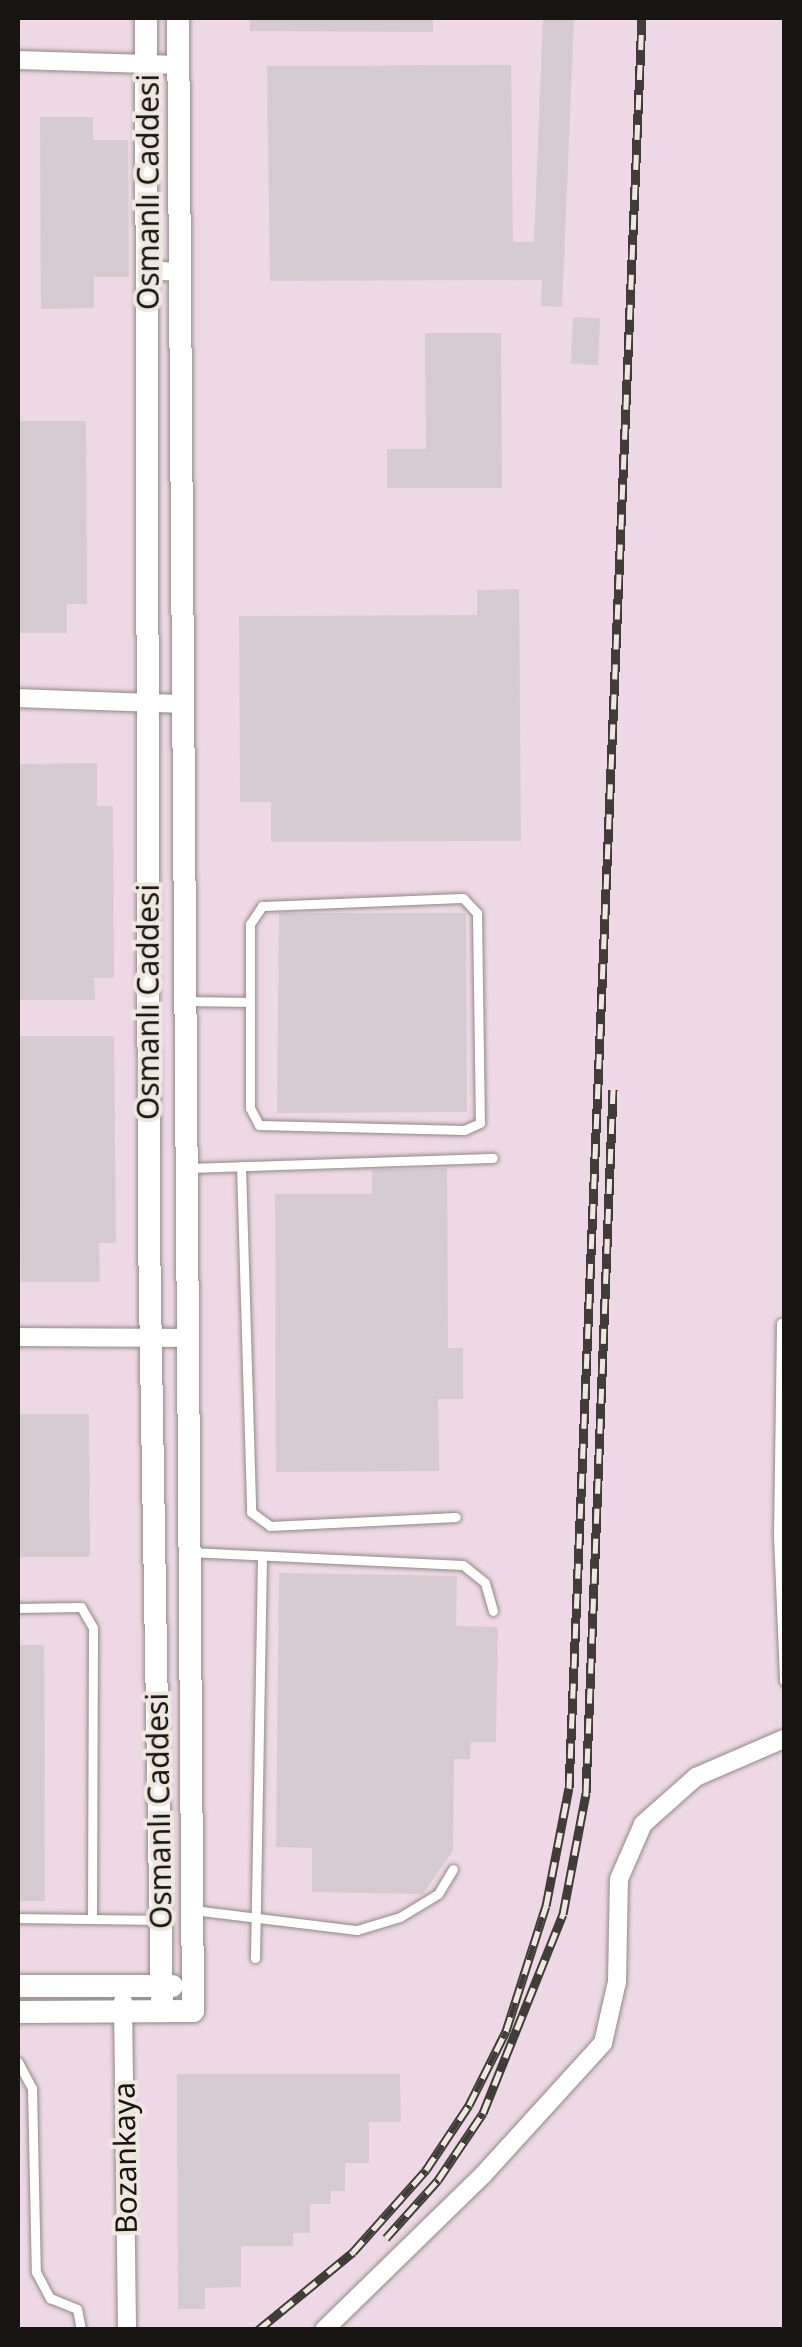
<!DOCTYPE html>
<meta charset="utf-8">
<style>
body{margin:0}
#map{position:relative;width:802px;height:2347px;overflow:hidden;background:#efe8e0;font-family:"Noto Sans",sans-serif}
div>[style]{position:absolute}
.industrial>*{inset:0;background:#eed8e6}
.building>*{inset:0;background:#d6cbd0}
.roads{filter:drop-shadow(0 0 2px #908a82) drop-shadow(0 0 2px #908a82)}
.service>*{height:9px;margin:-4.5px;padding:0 4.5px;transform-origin:4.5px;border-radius:4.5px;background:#fff}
.minor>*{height:18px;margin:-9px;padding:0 9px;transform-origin:9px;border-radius:9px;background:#fff}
.tertiary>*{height:22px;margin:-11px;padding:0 11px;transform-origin:11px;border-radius:11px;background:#fff}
.rail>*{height:9px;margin-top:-4.5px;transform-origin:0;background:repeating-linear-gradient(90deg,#efe8e0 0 15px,#403c38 0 30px);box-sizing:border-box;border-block:2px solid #403c38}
span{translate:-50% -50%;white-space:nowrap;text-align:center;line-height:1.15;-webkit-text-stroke:8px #efe8e0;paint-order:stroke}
.street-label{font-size:30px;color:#171411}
.frame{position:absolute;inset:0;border:20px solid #171411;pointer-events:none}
</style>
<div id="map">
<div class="industrial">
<i style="clip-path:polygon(18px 18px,784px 18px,784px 2329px,18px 2329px)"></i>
</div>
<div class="building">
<i style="clip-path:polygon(250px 18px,433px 18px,433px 32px,250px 31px)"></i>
<i style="clip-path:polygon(543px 18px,574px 18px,562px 307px,541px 306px,542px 280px,270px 281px,267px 66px,511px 65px,513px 242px,534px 242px)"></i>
<i style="clip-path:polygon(40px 117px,93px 117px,93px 140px,128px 140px,129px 277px,94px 277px,94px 308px,41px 309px)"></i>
<i style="clip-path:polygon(573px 317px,600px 318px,598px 365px,571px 364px)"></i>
<i style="clip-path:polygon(425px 333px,501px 333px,502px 488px,387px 488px,387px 449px,426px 449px)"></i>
<i style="clip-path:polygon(18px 421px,86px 421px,87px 604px,67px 604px,67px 633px,18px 633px)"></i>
<i style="clip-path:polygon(519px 589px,521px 841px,271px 842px,271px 802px,240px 802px,239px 616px,477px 615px,477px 590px)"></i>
<i style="clip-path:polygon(97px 763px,97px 806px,113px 806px,114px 978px,94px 978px,95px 1000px,18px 1000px,19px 764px)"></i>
<i style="clip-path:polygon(279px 913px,466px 913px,467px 1112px,277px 1113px)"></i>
<i style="clip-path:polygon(18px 1036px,114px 1036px,116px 1243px,99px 1243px,100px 1282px,21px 1282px)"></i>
<i style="clip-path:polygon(447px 1168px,448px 1348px,463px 1348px,463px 1399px,438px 1399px,439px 1471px,276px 1472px,275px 1194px,372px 1194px,372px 1170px)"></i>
<i style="clip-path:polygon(18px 1414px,89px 1414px,90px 1557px,18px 1557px)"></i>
<i style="clip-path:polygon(279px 1573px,457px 1576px,456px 1626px,498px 1627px,496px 1742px,471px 1742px,470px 1759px,454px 1759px,453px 1850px,423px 1894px,312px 1892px,312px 1848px,276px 1847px)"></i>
<i style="clip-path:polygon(18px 1645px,44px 1645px,45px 1901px,18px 1901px)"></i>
<i style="clip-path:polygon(177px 2074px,400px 2074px,401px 2122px,369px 2122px,369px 2163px,345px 2163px,345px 2191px,331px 2191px,331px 2204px,310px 2204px,310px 2233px,293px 2233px,293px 2246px,241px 2246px,241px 2287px,205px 2288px,205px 2309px,178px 2309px)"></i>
</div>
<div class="roads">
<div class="service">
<i style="left:463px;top:898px;width:21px;rotate:47deg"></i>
<i style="left:477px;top:913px;width:210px;rotate:89.2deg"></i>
<i style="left:480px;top:1123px;width:17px;rotate:156deg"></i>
<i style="left:464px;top:1130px;width:205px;rotate:-178.6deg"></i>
<i style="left:259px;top:1125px;width:19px;rotate:-118deg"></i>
<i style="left:250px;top:1108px;width:184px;rotate:-90deg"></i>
<i style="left:250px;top:924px;width:22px;rotate:-56deg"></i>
<i style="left:262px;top:906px;width:201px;rotate:-2.3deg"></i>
<i style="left:186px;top:1001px;width:64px;rotate:0.9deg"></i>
<i style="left:241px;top:1166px;width:346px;rotate:88.3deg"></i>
<i style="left:251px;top:1512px;width:24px;rotate:36deg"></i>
<i style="left:270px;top:1526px;width:186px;rotate:-2.8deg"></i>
<i style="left:186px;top:1168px;width:307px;rotate:-1.9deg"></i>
<i style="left:781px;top:1323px;width:212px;rotate:90.8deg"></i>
<i style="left:778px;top:1535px;width:146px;rotate:87.6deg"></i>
<i style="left:189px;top:1552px;width:274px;rotate:2.7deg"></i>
<i style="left:463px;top:1565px;width:28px;rotate:39deg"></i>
<i style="left:485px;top:1583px;width:29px;rotate:74deg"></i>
<i style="left:18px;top:1608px;width:63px;rotate:-0.9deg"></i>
<i style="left:81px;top:1607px;width:24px;rotate:60deg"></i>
<i style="left:93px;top:1628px;width:290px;rotate:90.2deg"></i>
<i style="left:193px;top:1910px;width:165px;rotate:7deg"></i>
<i style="left:357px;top:1930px;width:45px;rotate:-16.8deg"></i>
<i style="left:400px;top:1917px;width:44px;rotate:-31.2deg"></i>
<i style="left:438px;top:1894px;width:29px;rotate:-59deg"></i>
<i style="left:18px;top:1918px;width:142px;rotate:0.8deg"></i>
<i style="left:255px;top:1958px;width:402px;rotate:-89deg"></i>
<i style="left:18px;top:2062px;width:30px;rotate:62deg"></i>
<i style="left:32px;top:2088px;width:184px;rotate:88.8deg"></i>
<i style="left:36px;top:2272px;width:30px;rotate:62deg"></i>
<i style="left:50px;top:2298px;width:29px;rotate:22deg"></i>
<i style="left:77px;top:2309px;width:21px;rotate:79deg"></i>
</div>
<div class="minor">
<i style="left:18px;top:60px;width:161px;rotate:1.8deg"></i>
<i style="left:148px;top:270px;width:31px;rotate:4deg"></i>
<i style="left:18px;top:698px;width:165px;rotate:2.1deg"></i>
<i style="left:18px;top:1337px;width:165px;rotate:0.3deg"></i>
<i style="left:123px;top:2001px;width:329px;rotate:89.3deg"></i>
<i style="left:324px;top:2330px;width:221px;rotate:-44.3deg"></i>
<i style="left:482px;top:2176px;width:180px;rotate:-47.7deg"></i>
<i style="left:603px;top:2043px;width:63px;rotate:-77.1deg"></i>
<i style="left:617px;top:1982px;width:103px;rotate:-88.9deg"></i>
<i style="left:619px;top:1879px;width:60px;rotate:-66.4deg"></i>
<i style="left:643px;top:1824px;width:71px;rotate:-41.6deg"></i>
<i style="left:696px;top:1777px;width:96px;rotate:-23.4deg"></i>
</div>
<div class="tertiary">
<i style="left:146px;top:18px;width:1217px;rotate:89.86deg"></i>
<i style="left:149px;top:1235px;width:776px;rotate:89.04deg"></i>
<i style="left:18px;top:1986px;width:154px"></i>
<i style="left:18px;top:2012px;width:175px;rotate:-0.3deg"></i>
<i style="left:193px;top:2011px;width:1993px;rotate:-90.43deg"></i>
</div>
</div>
<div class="rail">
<i style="left:386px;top:2238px;width:78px;rotate:-48.1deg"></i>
<i style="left:438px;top:2180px;width:81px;rotate:-56.1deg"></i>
<i style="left:483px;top:2113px;width:214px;rotate:-68.1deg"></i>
<i style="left:563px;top:1914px;width:123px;rotate:-79.2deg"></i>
<i style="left:586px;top:1793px;width:704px;rotate:-87.8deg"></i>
<i style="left:258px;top:2330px;width:123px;rotate:-39.4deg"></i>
<i style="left:353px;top:2252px;width:110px;rotate:-48.3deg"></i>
<i style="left:426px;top:2170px;width:78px;rotate:-56.5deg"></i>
<i style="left:469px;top:2105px;width:83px;rotate:-63.4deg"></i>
<i style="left:506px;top:2031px;width:131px;rotate:-72.3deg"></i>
<i style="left:546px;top:1906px;width:120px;rotate:-79deg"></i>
<i style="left:569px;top:1788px;width:1772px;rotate:-87.64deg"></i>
</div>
<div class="street-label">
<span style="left:148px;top:192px;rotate:-90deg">Osmanlı Caddesi</span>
<span style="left:148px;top:1002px;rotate:-90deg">Osmanlı Caddesi</span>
<span style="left:159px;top:1811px;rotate:-91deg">Osmanlı Caddesi</span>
<span style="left:125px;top:2158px;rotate:-91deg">Bozankaya</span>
</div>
<div class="frame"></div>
</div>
